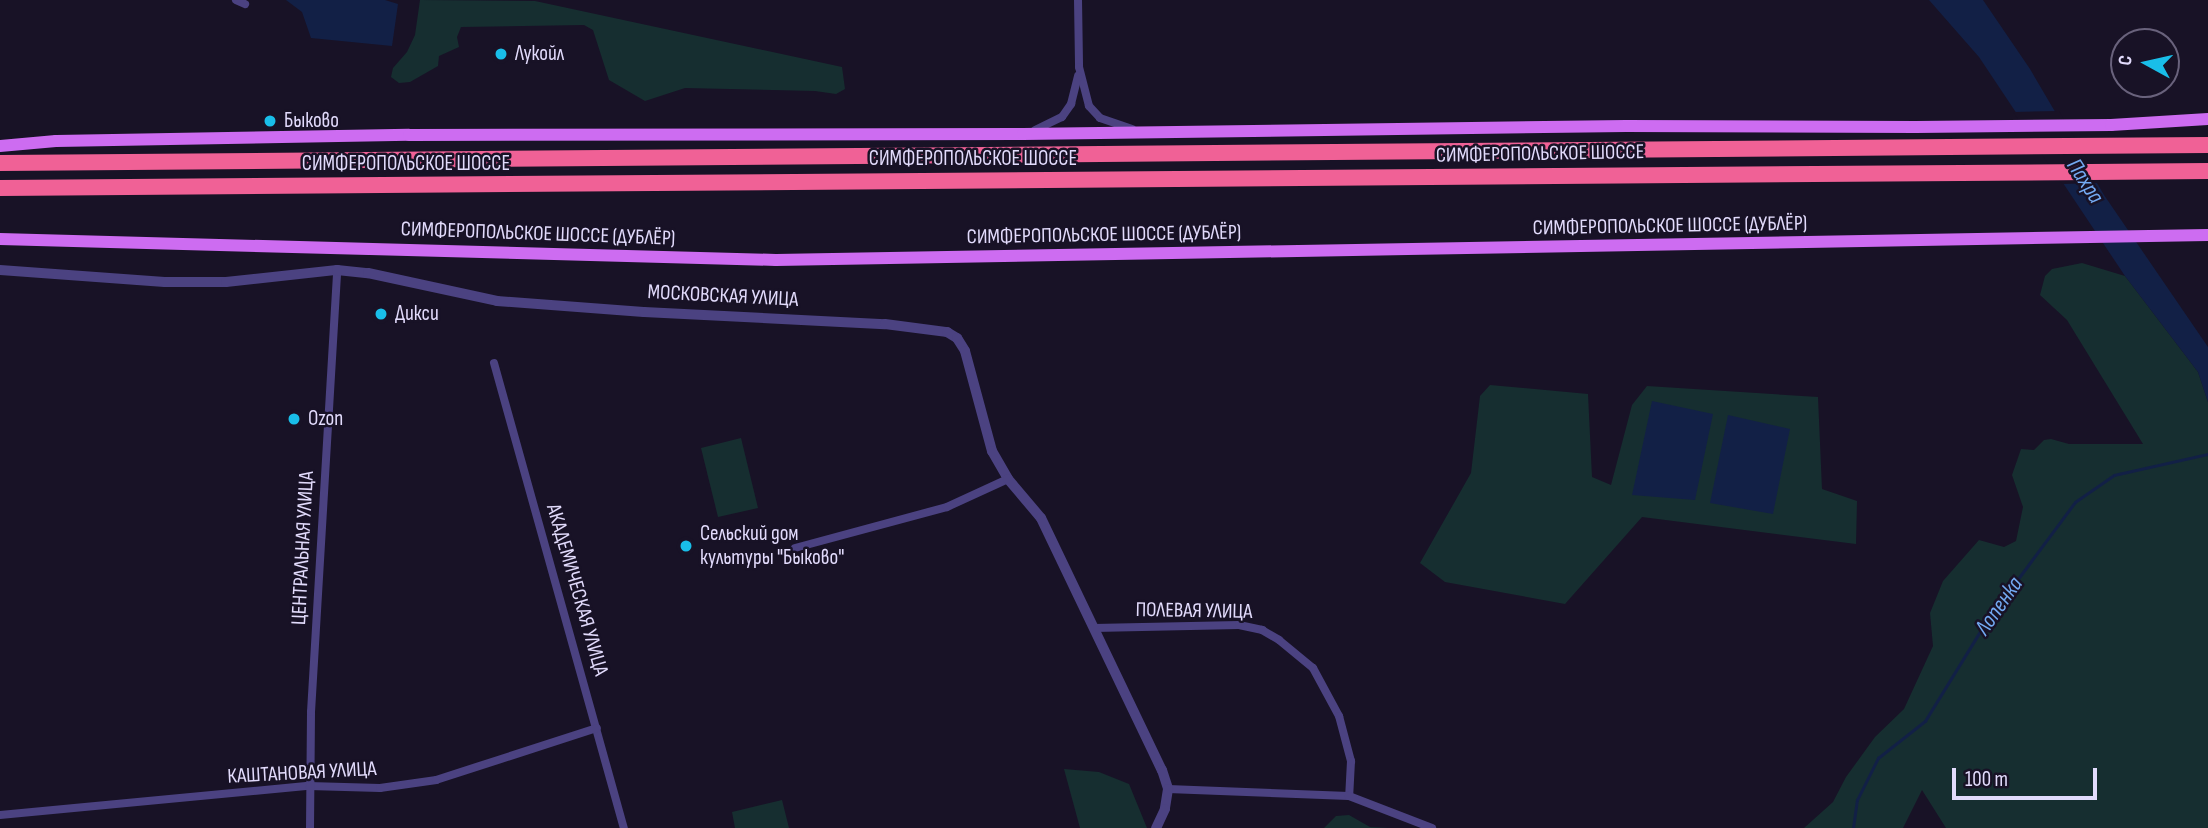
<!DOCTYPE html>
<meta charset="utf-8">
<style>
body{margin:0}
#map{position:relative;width:2208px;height:828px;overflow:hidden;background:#181226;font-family:"Sofia Sans Condensed",sans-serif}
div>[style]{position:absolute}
.green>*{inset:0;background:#162e30}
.water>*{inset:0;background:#122046}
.pier>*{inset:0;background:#181226}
.stream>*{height:2.5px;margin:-1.25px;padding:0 1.25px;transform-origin:1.25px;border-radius:1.25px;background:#122046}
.minor>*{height:8px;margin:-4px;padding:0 4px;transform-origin:4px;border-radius:4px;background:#4b4281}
.tertiary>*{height:10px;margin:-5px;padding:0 5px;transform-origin:5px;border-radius:5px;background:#4b4281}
.primary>*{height:12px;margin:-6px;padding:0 6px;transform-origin:6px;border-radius:6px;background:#cd6cf1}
.motorway>*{height:16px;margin:-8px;padding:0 8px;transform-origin:8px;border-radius:8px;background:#f06196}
.dots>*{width:19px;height:19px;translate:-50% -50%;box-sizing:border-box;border:4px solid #181226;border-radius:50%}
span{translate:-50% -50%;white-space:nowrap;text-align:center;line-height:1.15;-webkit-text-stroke:5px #181226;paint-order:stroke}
.poi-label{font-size:21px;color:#e2dbfc}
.left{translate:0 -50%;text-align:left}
.street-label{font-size:21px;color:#e2dbfc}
.water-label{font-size:23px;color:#73a9f2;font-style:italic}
.north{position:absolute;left:2110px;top:28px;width:70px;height:70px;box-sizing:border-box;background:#181226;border:2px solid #69627c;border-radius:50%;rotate:278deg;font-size:19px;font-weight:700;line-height:28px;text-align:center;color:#e2dbfc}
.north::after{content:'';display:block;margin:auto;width:24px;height:32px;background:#19bee9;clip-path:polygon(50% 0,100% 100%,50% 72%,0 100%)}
.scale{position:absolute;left:1952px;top:768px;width:145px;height:32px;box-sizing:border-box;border:4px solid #e2dbfc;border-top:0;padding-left:9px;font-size:21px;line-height:24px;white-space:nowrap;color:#e2dbfc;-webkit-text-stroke:5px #181226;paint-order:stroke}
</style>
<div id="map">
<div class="green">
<i style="clip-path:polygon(420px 0,535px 1px,842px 67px,845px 89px,836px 94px,815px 91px,685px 88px,645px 101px,609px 80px,593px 30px,584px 25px,461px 27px,457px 37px,459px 47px,439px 56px,438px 66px,410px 82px,399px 83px,391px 77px,393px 68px,407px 52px,415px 35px)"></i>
<i style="clip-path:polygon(2082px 263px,2125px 276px,2198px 372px,2208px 402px,2208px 828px,1946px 828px,1922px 790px,1903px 828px,1804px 828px,1833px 802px,1846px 777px,1875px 737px,1904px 709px,1933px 646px,1930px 613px,1943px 581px,1979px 540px,2004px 547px,2016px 541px,2023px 507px,2012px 475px,2021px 449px,2034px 450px,2044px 440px,2051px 439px,2069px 444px,2143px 444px,2067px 320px,2040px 295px,2045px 276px,2052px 269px)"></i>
<i style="clip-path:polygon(1490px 385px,1588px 394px,1592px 477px,1611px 485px,1632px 405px,1647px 386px,1818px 397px,1822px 489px,1857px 501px,1856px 544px,1642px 517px,1565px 604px,1445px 582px,1420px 563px,1471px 473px,1480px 396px)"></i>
<i style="clip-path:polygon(741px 438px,758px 508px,718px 517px,701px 448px)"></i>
<i style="clip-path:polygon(1064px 769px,1099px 772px,1129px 784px,1147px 828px,1080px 828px)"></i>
<i style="clip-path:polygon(782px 800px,789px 828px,735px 828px,732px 812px)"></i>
<i style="clip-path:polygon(1349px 815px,1370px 827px,1389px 828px,1324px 828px,1336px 816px)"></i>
</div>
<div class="water">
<i style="clip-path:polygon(286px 0,385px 0,398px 4px,392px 46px,311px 38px,302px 12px)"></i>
<i style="clip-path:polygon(1929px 0,1983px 0,2030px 69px,2104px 195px,2208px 347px,2208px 402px,2198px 372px,2125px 276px,1979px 57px)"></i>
<i style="clip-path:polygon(1652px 401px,1713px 414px,1695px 500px,1632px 495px)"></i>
<i style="clip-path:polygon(1728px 415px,1790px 429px,1773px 514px,1710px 503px)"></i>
</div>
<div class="pier">
<i style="clip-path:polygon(2059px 111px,2101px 183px,2062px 184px,2013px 112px)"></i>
</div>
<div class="stream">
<i style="left:1853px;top:828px;width:28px;rotate:-82deg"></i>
<i style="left:1857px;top:800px;width:47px;rotate:-63.4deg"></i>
<i style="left:1878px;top:758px;width:60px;rotate:-38.2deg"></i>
<i style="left:1925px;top:721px;width:116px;rotate:-58.4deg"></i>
<i style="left:1986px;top:622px;width:149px;rotate:-53.4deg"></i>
<i style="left:2075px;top:502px;width:47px;rotate:-34.7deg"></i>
<i style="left:2114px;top:475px;width:96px;rotate:-12.6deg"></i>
</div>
<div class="minor">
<i style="left:236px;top:0;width:10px;rotate:24deg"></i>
<i style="left:1078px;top:0;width:67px;rotate:89.1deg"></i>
<i style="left:1079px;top:67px;width:40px;rotate:75.6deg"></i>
<i style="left:1089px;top:106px;width:16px;rotate:47deg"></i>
<i style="left:1100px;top:118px;width:34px;rotate:19deg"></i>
<i style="left:1035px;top:130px;width:30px;rotate:-26deg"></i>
<i style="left:1062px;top:117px;width:16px;rotate:-55deg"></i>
<i style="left:1071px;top:104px;width:29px;rotate:-76deg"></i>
<i style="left:494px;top:363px;width:483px;rotate:74.4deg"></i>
<i style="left:795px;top:548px;width:157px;rotate:-15.1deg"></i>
<i style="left:947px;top:507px;width:67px;rotate:-24.7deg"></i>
<i style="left:1094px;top:628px;width:145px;rotate:-1.2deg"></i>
<i style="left:1239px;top:625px;width:24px;rotate:12deg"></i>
<i style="left:1262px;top:630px;width:20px;rotate:30deg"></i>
<i style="left:1279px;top:640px;width:44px;rotate:39.5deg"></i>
<i style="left:1313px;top:668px;width:55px;rotate:61.6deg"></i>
<i style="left:1339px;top:716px;width:47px;rotate:75.1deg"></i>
<i style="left:1351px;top:761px;width:35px;rotate:93deg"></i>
<i style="left:1168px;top:789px;width:181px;rotate:2.2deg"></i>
<i style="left:1349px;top:796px;width:89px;rotate:21.1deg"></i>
<i style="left:0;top:815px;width:310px;rotate:-5.4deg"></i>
<i style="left:309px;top:786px;width:71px;rotate:1.6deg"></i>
<i style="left:380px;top:788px;width:57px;rotate:-8.1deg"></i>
<i style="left:436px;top:780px;width:169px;rotate:-17.9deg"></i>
<i style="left:310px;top:828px;width:116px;rotate:-89.5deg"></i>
<i style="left:311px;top:712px;width:443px;rotate:-86.6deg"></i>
</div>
<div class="tertiary">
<i style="left:0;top:270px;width:165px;rotate:4.2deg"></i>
<i style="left:165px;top:282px;width:61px"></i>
<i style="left:226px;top:282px;width:112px;rotate:-6.2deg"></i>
<i style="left:337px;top:270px;width:31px;rotate:6deg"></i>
<i style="left:368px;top:273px;width:132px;rotate:12.2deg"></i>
<i style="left:497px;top:301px;width:147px;rotate:4.3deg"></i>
<i style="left:644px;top:312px;width:241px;rotate:2.9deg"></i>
<i style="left:885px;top:324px;width:63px;rotate:7.4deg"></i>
<i style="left:947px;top:332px;width:12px;rotate:31deg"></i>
<i style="left:957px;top:338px;width:15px;rotate:58deg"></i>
<i style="left:965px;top:351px;width:104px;rotate:74.9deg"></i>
<i style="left:992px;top:451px;width:32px;rotate:60deg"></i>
<i style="left:1008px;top:479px;width:51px;rotate:49.8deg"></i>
<i style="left:1041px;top:518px;width:280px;rotate:64.4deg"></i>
<i style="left:1162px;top:770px;width:20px;rotate:72deg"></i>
<i style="left:1168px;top:789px;width:20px;rotate:99deg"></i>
<i style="left:1165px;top:809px;width:21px;rotate:115deg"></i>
</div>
<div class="primary">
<i style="left:0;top:146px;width:56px;rotate:-5.1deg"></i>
<i style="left:56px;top:141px;width:353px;rotate:-1deg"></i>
<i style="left:409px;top:135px;width:614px;rotate:-0.09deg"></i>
<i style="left:1023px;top:134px;width:603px;rotate:-0.76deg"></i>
<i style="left:1626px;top:126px;width:290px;rotate:0.2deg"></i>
<i style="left:1916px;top:127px;width:195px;rotate:-0.6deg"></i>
<i style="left:2111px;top:125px;width:97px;rotate:-3.5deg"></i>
<i style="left:0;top:239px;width:776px;rotate:1.55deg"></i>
<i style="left:776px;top:260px;width:1432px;rotate:-1deg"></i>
</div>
<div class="motorway">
<i style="left:0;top:163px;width:2208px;rotate:-0.47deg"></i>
<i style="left:0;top:188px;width:2208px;rotate:-0.44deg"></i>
</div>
<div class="dots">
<i style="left:501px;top:54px;background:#19bee9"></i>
<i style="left:270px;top:121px;background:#19bee9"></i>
<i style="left:381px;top:314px;background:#19bee9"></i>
<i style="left:294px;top:419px;background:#19bee9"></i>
<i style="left:686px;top:546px;background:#19bee9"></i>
</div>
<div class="poi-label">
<span class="left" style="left:515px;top:54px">Лукойл</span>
<span class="left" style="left:284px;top:121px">Быково</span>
<span class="left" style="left:395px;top:314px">Дикси</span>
<span class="left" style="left:308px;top:419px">Ozon</span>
<span class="left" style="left:700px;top:546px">Сельский дом<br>культуры "Быково"</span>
</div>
<div class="street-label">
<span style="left:1540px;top:154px;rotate:-1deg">СИМФЕРОПОЛЬСКОЕ ШОССЕ</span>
<span style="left:973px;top:159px">СИМФЕРОПОЛЬСКОЕ ШОССЕ</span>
<span style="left:406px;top:164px">СИМФЕРОПОЛЬСКОЕ ШОССЕ</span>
<span style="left:1670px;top:226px;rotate:-1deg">СИМФЕРОПОЛЬСКОЕ ШОССЕ (ДУБЛЁР)</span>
<span style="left:538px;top:234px;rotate:2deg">СИМФЕРОПОЛЬСКОЕ ШОССЕ (ДУБЛЁР)</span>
<span style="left:1104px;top:235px;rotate:-1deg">СИМФЕРОПОЛЬСКОЕ ШОССЕ (ДУБЛЁР)</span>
<span style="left:723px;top:296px;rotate:3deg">МОСКОВСКАЯ УЛИЦА</span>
<span style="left:303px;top:548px;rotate:-87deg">ЦЕНТРАЛЬНАЯ УЛИЦА</span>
<span style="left:577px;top:590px;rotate:74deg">АКАДЕМИЧЕСКАЯ УЛИЦА</span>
<span style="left:1194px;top:611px;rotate:1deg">ПОЛЕВАЯ УЛИЦА</span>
<span style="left:302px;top:773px;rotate:-3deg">КАШТАНОВАЯ УЛИЦА</span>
</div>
<div class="water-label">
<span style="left:2085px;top:181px;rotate:57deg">Пахра</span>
<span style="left:1999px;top:606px;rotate:-55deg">Лопенка</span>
</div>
<div class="north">С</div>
<div class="scale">100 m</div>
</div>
